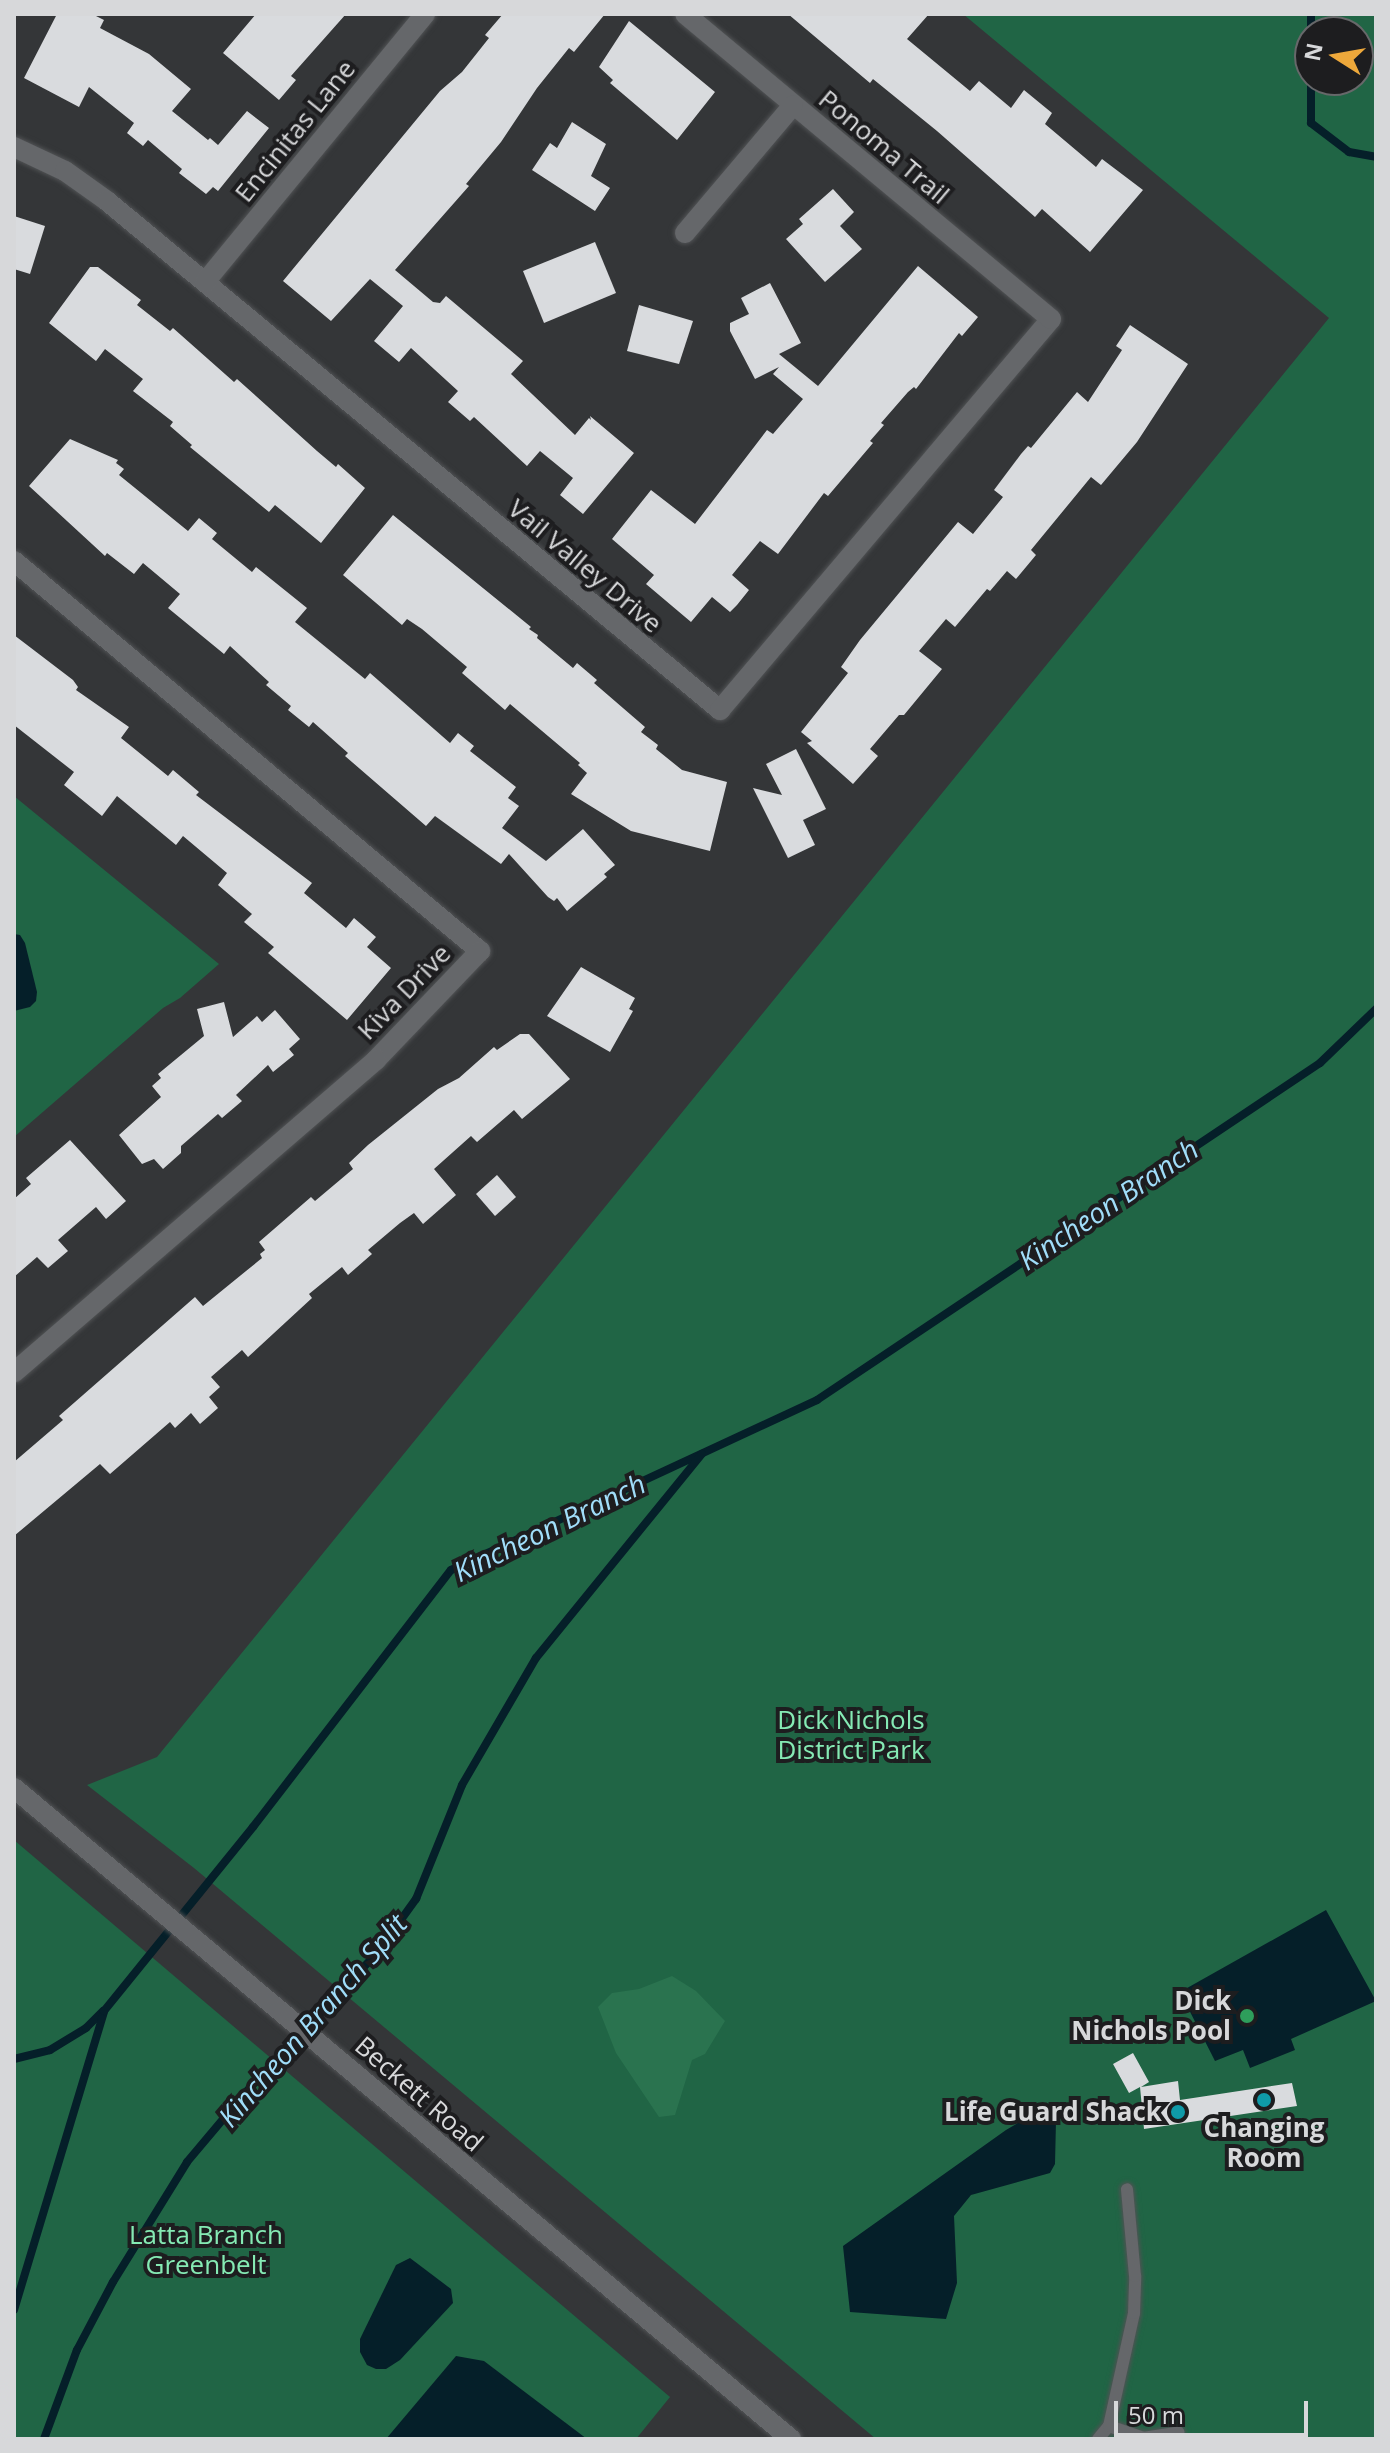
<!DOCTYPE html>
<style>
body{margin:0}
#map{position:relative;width:1390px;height:2453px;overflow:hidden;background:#343638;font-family:"Open Sans",sans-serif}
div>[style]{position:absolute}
.green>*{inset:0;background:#206545}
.forest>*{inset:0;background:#2a734f}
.water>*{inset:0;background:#051f29}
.stream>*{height:8px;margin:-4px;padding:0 4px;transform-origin:4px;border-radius:4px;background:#051f29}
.building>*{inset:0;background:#d9dbde}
.roads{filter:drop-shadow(0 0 2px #505254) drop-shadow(0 0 2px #505254)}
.lane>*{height:12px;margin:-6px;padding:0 6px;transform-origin:6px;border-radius:6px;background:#65676a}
.street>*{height:20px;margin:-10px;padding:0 10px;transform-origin:10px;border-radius:10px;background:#65676a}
.secondary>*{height:20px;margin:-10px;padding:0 10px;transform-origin:10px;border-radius:10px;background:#65676a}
.dots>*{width:22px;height:22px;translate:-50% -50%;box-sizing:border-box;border:4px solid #1d1d1f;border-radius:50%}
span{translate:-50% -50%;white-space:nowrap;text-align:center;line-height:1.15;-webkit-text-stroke:8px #1d1d1f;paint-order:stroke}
.street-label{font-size:26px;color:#d7d8da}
.park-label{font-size:26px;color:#85eab4}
.poi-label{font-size:26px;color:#d7d8da;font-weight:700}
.right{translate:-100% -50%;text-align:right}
.water-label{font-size:28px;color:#a0ddf9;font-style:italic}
.frame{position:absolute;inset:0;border:16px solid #d7d8da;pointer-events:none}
.north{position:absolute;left:1294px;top:16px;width:80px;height:80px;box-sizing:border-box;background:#1d1d1f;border:2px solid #67686a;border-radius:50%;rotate:281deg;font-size:22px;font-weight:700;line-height:32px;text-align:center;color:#d7d8da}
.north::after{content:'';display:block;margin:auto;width:28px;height:36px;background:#eda83b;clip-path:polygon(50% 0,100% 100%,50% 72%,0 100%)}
.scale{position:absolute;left:1114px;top:2401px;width:194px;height:36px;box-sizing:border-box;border:4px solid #d7d8da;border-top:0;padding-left:10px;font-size:24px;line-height:28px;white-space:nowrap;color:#d7d8da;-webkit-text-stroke:6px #1d1d1f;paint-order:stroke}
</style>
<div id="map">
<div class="green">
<i style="clip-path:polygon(evenodd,963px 14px,1376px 14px,1376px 2439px,876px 2439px,194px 1868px,87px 1785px,157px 1757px,1329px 318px,963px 14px,1310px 32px,1358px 32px,1358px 80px,1310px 80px,1310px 32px)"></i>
<i style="clip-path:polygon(14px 796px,219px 964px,180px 998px,163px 1008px,14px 1137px)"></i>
<i style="clip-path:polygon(14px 1840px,670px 2397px,636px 2439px,14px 2439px)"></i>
</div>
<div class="forest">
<i style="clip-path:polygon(672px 1976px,696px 1991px,725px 2021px,705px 2054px,692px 2060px,675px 2115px,659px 2117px,616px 2053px,598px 2007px,612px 1993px,639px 1989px)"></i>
</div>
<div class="water">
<i style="clip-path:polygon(14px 934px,20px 935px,25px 943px,37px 992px,36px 1001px,30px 1007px,14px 1011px)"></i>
<i style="clip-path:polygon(1326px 1910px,1376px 2001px,1291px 2039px,1295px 2050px,1250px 2068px,1243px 2050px,1215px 2061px,1180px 1992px)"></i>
<i style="clip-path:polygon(1044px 2114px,1056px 2121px,1055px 2164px,1050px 2173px,971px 2195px,954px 2216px,957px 2283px,946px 2319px,850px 2312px,843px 2246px,1006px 2130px,1028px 2117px)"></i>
<i style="clip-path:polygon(410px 2258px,451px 2289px,453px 2303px,400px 2360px,386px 2369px,376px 2369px,367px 2365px,360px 2352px,360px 2339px,396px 2265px)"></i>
<i style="clip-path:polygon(456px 2356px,484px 2361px,587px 2439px,386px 2439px)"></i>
</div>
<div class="stream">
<i style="left:1311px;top:32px;width:18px;rotate:-90deg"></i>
<i style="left:1311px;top:80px;width:43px;rotate:90deg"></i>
<i style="left:1311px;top:123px;width:48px;rotate:37.3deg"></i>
<i style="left:1349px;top:152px;width:27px;rotate:10deg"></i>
<i style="left:14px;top:2059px;width:37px;rotate:-14deg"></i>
<i style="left:50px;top:2050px;width:42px;rotate:-31.4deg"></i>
<i style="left:86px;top:2028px;width:24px;rotate:-45deg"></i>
<i style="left:14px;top:2310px;width:312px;rotate:-73.2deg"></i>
<i style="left:104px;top:2011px;width:237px;rotate:-51deg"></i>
<i style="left:253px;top:1827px;width:324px;rotate:-52.4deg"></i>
<i style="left:451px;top:1570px;width:404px;rotate:-24.9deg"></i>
<i style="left:817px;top:1400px;width:605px;rotate:-33.82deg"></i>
<i style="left:1320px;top:1063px;width:78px;rotate:-44deg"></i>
<i style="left:44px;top:2439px;width:95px;rotate:-69.7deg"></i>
<i style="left:77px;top:2350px;width:77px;rotate:-62.1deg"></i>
<i style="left:113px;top:2282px;width:141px;rotate:-58.3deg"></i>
<i style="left:187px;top:2162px;width:92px;rotate:-49.9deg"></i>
<i style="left:246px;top:2092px;width:191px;rotate:-46.7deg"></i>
<i style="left:377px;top:1953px;width:67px;rotate:-54.2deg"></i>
<i style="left:416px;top:1899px;width:123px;rotate:-68deg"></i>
<i style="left:462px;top:1785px;width:147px;rotate:-59.8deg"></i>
<i style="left:536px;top:1658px;width:263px;rotate:-50.9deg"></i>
</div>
<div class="building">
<i style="clip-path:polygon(57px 14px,92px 14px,104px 20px,100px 28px,149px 54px,191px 89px,172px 111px,208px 140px,210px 138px,218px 145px,247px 111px,269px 128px,218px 191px,213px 187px,206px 194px,179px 173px,182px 169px,148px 140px,143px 146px,127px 133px,134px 123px,89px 87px,79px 107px,24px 78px)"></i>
<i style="clip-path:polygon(256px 14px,346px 14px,291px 76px,296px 80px,279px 100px,223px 53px)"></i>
<i style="clip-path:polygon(503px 14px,605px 14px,574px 52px,569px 48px,537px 88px,501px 142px,466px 184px,469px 186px,395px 270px,433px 302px,440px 303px,446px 296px,523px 361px,511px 374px,575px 435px,589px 418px,591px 420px,590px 416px,634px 453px,583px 514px,560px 495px,573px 478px,540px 451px,527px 466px,474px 417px,470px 421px,448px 402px,458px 391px,411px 348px,399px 362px,374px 341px,403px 306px,370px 279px,331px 321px,283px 281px,440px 91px,462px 72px,489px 38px,485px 35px)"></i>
<i style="clip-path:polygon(788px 14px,929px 14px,907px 39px,970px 91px,979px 81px,1011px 108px,1024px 90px,1052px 113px,1045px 124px,1096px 167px,1102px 159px,1143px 190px,1090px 252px,1042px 209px,1035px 217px,937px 131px,873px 79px,870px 83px)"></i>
<i style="clip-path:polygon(629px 21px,715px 92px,677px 140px,610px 83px,613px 80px,599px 67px)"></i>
<i style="clip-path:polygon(572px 122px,606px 144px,591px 176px,610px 188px,595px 211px,532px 170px,550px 143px,557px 148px)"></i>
<i style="clip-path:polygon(833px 189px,854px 212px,840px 226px,862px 249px,825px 282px,786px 239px,803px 224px,799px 219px)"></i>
<i style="clip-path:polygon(14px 216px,45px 226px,30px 274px,14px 269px)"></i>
<i style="clip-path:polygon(595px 242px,616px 293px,544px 323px,523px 271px)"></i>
<i style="clip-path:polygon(918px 266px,978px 317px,962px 336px,959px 333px,916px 389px,914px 387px,908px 392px,881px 423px,884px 425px,870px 441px,873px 443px,828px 496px,824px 493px,778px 554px,760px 541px,732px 575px,749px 590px,737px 605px,730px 612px,712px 597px,691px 622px,646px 584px,654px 575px,612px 539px,651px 490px,695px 524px,767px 430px,773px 434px,803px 399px,773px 374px,779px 367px,755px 379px,730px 331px,730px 323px,749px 314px,741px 298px,770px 283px,801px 343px,779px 354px,818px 386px)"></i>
<i style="clip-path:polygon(90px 267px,98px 267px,141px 300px,137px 305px,170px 331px,173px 328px,234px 382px,237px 379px,317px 451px,336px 467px,338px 464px,365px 488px,321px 543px,275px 505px,269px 512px,190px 447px,192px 445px,170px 426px,173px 422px,133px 391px,143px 379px,105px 349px,96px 361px,49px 323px)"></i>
<i style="clip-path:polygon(639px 305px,693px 321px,679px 364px,627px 351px)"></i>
<i style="clip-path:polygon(1130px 325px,1188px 364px,1137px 442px,1101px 485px,1091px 477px,1031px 550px,1036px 555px,1016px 579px,1007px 571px,990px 591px,987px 589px,955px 627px,946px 619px,919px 651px,942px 669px,904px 715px,899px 715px,870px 749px,878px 756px,853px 784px,807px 743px,812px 741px,801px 732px,848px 673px,841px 667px,860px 640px,958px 522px,973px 534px,1003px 497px,994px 490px,1021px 454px,1028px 446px,1031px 448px,1077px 392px,1088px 402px,1122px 350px,1116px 346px)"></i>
<i style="clip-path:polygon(70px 439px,118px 460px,116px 463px,124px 469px,119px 475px,188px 531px,199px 518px,217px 533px,212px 539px,252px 572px,256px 567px,307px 608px,295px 622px,365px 679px,370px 673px,450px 743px,458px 733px,474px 746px,470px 751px,516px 787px,508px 798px,519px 806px,502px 828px,546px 861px,583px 829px,615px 865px,604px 874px,607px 877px,567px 911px,557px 898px,554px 901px,548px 897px,509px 854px,501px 864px,435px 816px,426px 826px,345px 756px,348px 753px,313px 722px,309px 727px,288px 710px,291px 706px,266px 685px,269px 682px,230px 646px,224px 654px,168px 608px,180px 594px,143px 563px,134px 574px,107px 553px,105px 556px,29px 486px)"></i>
<i style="clip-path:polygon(393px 515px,531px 627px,529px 629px,538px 635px,537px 638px,573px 668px,577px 663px,597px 680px,594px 683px,645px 727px,641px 732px,658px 745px,656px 749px,682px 770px,727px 782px,710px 851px,631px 831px,571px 794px,587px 773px,578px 765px,580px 763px,510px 704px,505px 710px,462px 673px,467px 667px,422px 629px,407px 619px,402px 625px,343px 575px)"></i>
<i style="clip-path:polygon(14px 635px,73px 680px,78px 687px,76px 690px,129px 727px,121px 738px,168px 776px,173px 770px,199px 792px,196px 795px,312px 883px,304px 893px,346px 928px,354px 918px,376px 937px,367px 947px,391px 968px,347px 1020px,268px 953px,274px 947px,244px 922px,252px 914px,218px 885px,227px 873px,183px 836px,176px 845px,117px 796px,102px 816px,64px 785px,74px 772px,14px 725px)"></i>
<i style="clip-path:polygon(796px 749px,826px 809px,803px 820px,815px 845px,788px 858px,753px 788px,782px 795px,766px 764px)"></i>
<i style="clip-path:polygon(581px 967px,635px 998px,629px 1009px,633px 1011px,610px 1052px,547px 1016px)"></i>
<i style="clip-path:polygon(224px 1002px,233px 1037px,257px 1016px,262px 1022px,275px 1010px,300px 1039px,289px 1049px,294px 1055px,273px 1072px,268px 1065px,236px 1095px,242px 1101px,222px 1118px,218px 1114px,181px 1146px,181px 1153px,163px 1169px,154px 1159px,142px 1164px,119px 1135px,161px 1097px,152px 1086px,161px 1078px,158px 1074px,204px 1036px,197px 1009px)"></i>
<i style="clip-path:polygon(520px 1034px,529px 1034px,570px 1079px,522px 1119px,514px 1110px,477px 1142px,471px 1136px,434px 1169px,456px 1195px,423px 1224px,414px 1213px,400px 1223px,368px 1250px,372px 1254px,348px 1275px,342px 1267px,309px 1294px,312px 1298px,248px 1357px,242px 1350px,211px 1377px,220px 1387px,209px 1397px,218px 1408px,200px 1424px,191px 1413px,175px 1428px,170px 1422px,110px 1474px,100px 1464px,14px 1536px,14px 1462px,63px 1420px,59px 1416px,195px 1297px,203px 1306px,262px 1258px,260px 1254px,265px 1250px,259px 1242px,311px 1197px,315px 1201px,353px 1169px,349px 1163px,368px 1145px,438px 1089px,459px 1078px,494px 1047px,497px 1050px)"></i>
<i style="clip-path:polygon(70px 1140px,126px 1201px,106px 1219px,96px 1207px,58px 1240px,68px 1251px,48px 1268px,37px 1257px,14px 1277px,14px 1199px,31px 1184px,26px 1178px)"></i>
<i style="clip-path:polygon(497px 1175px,516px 1197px,495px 1216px,476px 1194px)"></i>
<i style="clip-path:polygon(1133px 2053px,1149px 2082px,1141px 2087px,1178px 2081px,1180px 2100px,1292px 2083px,1297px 2106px,1144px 2129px,1140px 2087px,1129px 2093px,1113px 2064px)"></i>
</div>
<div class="roads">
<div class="lane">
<i style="left:1109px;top:2426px;width:36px;rotate:19deg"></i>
<i style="left:1143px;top:2438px;width:36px;rotate:-9deg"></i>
<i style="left:1098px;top:2439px;width:17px;rotate:-50deg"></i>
<i style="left:1109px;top:2426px;width:116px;rotate:-77.5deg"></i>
<i style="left:1134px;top:2313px;width:37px;rotate:-88deg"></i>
<i style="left:1135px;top:2276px;width:87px;rotate:-95.3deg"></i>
</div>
<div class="street">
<i style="left:14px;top:147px;width:56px;rotate:25.2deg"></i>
<i style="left:65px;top:171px;width:52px;rotate:35.5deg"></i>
<i style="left:107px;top:201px;width:797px;rotate:39.7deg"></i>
<i style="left:720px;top:710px;width:512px;rotate:-49.75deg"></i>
<i style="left:1051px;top:319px;width:476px;rotate:-140.2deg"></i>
<i style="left:685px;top:233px;width:167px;rotate:-49.8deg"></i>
<i style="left:205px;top:282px;width:347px;rotate:-50.6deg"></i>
<i style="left:14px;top:561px;width:608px;rotate:39.93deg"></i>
<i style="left:480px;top:951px;width:151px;rotate:133.7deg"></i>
<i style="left:376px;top:1060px;width:478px;rotate:139.2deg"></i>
</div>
<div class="secondary">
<i style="left:14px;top:1788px;width:1014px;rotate:39.96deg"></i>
</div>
</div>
<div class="dots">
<i style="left:1247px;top:2016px;background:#2e9e5b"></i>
<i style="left:1264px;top:2100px;background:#0f9aa8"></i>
<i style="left:1178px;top:2112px;background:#0f9aa8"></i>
</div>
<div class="street-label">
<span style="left:295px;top:131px;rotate:-51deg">Encinitas Lane</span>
<span style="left:884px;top:147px;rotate:40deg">Ponoma Trail</span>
<span style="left:585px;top:566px;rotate:40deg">Vail Valley Drive</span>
<span style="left:404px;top:992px;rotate:-46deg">Kiva Drive</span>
<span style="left:419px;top:2094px;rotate:41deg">Beckett Road</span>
</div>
<div class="park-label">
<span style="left:851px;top:1735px">Dick Nichols<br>District Park</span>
<span style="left:206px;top:2250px">Latta Branch<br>Greenbelt</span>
</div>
<div class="poi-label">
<span class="right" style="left:1231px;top:2016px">Dick<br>Nichols Pool</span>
<span class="right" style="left:1162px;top:2112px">Life Guard Shack</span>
<span style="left:1264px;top:2143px">Changing<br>Room</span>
</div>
<div class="water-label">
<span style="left:1108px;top:1204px;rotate:-34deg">Kincheon Branch</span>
<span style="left:549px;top:1527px;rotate:-26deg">Kincheon Branch</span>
<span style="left:312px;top:2020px;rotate:-49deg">Kincheon Branch Split</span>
</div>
<div class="frame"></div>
<div class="north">N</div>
<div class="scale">50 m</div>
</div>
